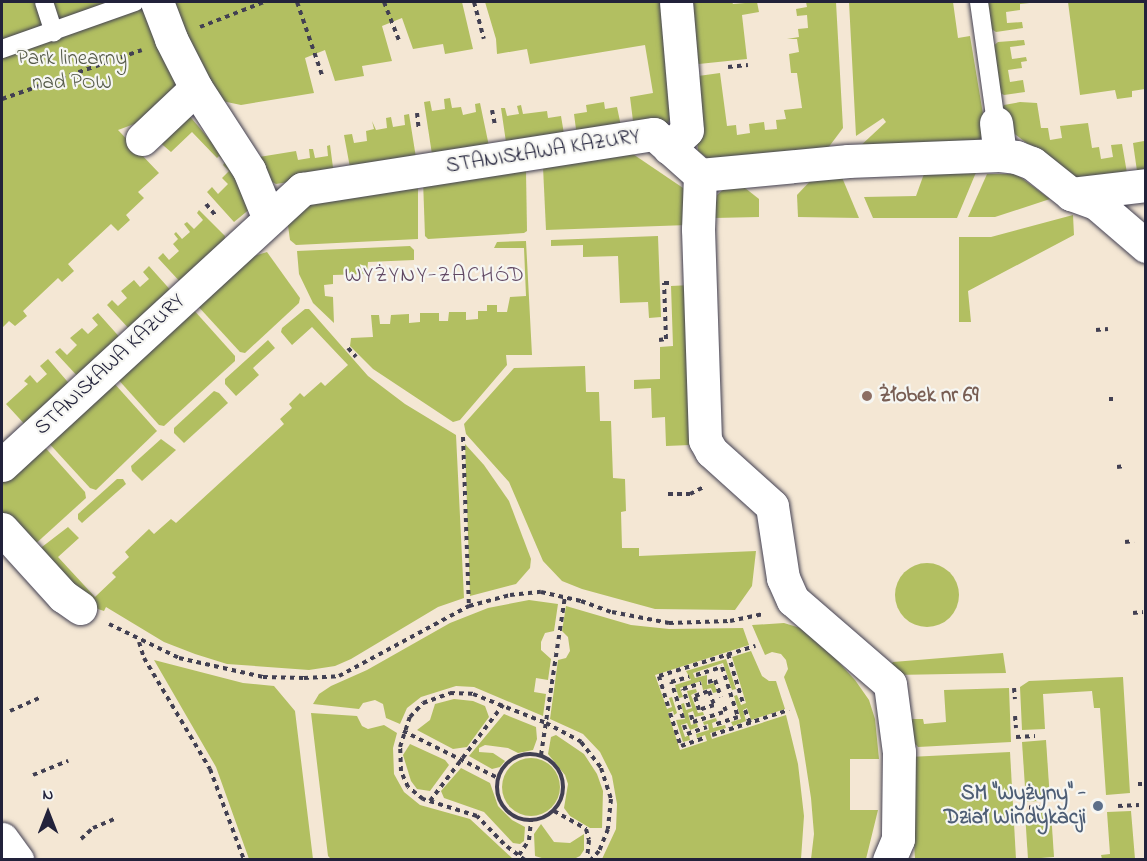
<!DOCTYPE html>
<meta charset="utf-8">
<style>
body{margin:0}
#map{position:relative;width:1147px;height:861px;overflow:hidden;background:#f4e7d4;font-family:"Indie Flower",sans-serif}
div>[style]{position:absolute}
.green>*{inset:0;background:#b2bf61}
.round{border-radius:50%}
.path>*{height:4px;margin-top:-2px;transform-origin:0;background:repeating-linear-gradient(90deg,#424052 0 4.5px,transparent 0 9px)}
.path>.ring{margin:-2px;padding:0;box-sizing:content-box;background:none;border:4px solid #424052;border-radius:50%}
.roads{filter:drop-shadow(0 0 2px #424052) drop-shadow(0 0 2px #424052)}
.lane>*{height:18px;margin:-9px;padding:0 9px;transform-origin:9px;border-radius:9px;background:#fff}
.street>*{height:33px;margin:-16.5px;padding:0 16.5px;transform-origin:16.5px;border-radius:16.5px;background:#fff}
.dots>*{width:16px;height:16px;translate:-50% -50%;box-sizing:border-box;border:3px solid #f6f6f2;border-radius:50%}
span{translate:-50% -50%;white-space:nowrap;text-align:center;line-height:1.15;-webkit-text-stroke:4.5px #f6f6f2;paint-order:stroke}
.park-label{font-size:21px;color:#545948}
.street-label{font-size:21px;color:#22223b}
.education-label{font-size:21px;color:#785e54;font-weight:700}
.left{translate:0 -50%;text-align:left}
.service-label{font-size:21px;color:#4e5e75;font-weight:700}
.right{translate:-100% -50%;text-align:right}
.neighbourhood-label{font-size:22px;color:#614863;letter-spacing:1.5px}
.frame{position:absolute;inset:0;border:3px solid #22223b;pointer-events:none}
.north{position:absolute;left:18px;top:783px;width:60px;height:60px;-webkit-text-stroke:4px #f6f6f2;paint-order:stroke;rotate:0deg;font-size:16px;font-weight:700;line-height:24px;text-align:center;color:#22223b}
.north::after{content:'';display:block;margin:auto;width:21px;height:27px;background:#22223b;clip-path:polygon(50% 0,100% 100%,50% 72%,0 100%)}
</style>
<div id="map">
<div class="green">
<i style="clip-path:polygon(2px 2px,462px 2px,473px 49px,445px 54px,443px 44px,413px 49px,402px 18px,382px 26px,392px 61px,362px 66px,364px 76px,335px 81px,325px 50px,305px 58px,314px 93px,241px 105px,222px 101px,164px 113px,118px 130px,159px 173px,138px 192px,144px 198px,126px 215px,130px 220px,118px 231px,111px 224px,68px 264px,74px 271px,62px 282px,58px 278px,23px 311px,27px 316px,15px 326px,9px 321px,2px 328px)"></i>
<i style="clip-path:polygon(485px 2px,667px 2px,677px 109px,667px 124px,634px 129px,630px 97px,653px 93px,645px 45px,530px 64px,527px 49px,497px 54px,496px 39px)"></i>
<i style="clip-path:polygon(684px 2px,732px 2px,733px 4px,757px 2px,759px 12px,742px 15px,747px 59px,689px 65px)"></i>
<i style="clip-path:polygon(806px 2px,836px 2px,843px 128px,825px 152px,711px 161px,698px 151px,691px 77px,720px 73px,727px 126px,736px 125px,737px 135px,750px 133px,749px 124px,764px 122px,765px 130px,777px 129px,776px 120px,786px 119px,784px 110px,802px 108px,797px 73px,791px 73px,789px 54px,799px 52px,797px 39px,787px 39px,799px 37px,798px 29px,808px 28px,807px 15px,797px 16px,796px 9px,807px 7px)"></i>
<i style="clip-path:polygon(849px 2px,953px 2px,958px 38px,970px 36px,986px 132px,976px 145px,857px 149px,886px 122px,883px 118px,856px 136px)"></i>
<i style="clip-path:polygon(986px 2px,1039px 2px,1020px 4px,1020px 10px,1006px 12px,1007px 23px,1022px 22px,1023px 28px,996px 32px,990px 28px)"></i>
<i style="clip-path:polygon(1068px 2px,1145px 2px,1145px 89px,1132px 91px,1132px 97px,1117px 99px,1115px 90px,1080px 95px)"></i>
<i style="clip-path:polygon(1024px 40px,1025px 45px,1010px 47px,1012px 59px,1026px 57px,1027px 61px,1021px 62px,1022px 68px,1008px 70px,1010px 82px,1023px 80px,1025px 92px,1004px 95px,999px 92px,992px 47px,998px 42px)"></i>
<i style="clip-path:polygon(450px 98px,452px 108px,461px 107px,463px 115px,476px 112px,475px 104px,480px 103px,490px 151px,433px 161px,424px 102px,430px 101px,432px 111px,445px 109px,444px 99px)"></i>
<i style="clip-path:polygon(604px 102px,605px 109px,617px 107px,622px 131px,577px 137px,574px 114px,587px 112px,586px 105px)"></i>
<i style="clip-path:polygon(1020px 102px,1037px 103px,1041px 128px,1048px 128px,1050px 140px,1062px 138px,1060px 126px,1088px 123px,1092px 148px,1099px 147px,1101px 159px,1113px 157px,1111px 145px,1122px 144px,1127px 173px,1078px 182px,1004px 126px,1001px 110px,1004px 105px)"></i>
<i style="clip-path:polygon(521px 105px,523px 114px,547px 111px,548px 118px,561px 116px,565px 140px,507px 149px,501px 108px,505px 108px,507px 116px,519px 114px,517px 106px)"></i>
<i style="clip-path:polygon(187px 113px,243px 179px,251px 208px,234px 222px,207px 192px,212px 187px,218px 194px,228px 184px,222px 178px,229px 171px,223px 165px,225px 162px,219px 156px,217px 158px,192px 132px,171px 152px,157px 140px)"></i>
<i style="clip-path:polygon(409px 114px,417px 164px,351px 173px,344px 135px,352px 134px,354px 143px,367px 141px,366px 131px,374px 129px,372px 121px,376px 130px,387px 128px,386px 118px,391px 117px,393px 127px,405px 125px,404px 115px)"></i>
<i style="clip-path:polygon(1144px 141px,1146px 154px,1145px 175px,1137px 171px,1133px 143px)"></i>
<i style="clip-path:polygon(330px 145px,334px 175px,276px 184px,269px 180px,259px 157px,296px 151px,298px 160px,310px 158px,309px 149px,313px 149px,315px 158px,328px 156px,327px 146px)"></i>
<i style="clip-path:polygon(624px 148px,689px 192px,688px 225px,546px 230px,543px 167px)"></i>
<i style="clip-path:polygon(977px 170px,957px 218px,873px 218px,864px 197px,916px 196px,925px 171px)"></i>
<i style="clip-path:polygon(526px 171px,527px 231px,524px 233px,428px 239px,425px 236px,423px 180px)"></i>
<i style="clip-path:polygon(987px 174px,1016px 174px,1050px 199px,995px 217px,968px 217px)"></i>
<i style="clip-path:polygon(841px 175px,859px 218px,798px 217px,797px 195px,813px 178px)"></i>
<i style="clip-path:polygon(418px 180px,418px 239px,296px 245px,290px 240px,287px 218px,314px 197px)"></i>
<i style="clip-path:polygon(740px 184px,759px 199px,759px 217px,714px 218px,717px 195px,726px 187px)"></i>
<i style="clip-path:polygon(199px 210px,225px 236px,224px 247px,183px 285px,158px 258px,163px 253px,169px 260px,179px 251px,173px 244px,178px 239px,174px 234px,176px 232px,182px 239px,190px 232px,184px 224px,187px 222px,194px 229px,203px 220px,197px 213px)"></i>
<i style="clip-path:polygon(1073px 215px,1074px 235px,968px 291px,971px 322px,959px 322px,959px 237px,991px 237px)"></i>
<i style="clip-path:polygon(658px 236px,661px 317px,649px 318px,648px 302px,620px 303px,618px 256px,583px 257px,583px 245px,551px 246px,551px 240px)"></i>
<i style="clip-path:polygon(526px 241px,532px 355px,506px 355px,507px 365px,460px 420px,453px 422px,373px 369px,350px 346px,351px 338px,373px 337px,371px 315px,379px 315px,380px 324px,390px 324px,391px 315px,409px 314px,409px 323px,420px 322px,420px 313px,439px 313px,439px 321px,448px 321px,449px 312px,466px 312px,466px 320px,478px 319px,478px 311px,487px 311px,487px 305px,497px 305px,497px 312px,507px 312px,510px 297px,526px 296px,524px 248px,494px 248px,497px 242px)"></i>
<i style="clip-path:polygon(410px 246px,414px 250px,414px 260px,368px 262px,367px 274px,333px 275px,333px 284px,324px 285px,325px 296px,333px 297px,334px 323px,313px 303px,299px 274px,297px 251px)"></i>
<i style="clip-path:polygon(267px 252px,300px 298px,299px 303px,245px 353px,240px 352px,196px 304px,237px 261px)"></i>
<i style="clip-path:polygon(149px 266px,174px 294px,133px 333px,107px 305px,112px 300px,118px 306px,127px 298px,121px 291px,134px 280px,140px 287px,149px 279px,143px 272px)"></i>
<i style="clip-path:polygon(691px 285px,690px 445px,666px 446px,665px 417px,652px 418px,651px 388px,634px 389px,634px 380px,660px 379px,660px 347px,673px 346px,671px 286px)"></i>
<i style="clip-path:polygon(192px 308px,235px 356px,235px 361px,164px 426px,159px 425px,116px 377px)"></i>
<i style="clip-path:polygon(305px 309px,309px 309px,368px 376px,405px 404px,456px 435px,464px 598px,438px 607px,351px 659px,335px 666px,309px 670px,227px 664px,195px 654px,164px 642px,106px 607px,104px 611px,92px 607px,38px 550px,68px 527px,79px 538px,58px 557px,95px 597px,116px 577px,112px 573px,129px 557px,125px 552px,149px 529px,154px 534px,171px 519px,176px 523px,284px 424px,280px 419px,292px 408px,289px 404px,300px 393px,304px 397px,321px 382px,325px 386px,348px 365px,312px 327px,292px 345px,281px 332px,282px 328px)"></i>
<i style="clip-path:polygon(98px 313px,123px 341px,81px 380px,55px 352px,60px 348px,67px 355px,77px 345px,70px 338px,82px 328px,88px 334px,98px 325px,92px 318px)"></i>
<i style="clip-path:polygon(268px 340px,275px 348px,253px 368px,259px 375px,236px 396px,225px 384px,225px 379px)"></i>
<i style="clip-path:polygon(48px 359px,73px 388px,29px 429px,6px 404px,28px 384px,24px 381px,30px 375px,37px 383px,47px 374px,40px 366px)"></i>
<i style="clip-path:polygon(585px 366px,586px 392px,599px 392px,600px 421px,611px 421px,613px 478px,625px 479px,626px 511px,621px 512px,622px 548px,639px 548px,639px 556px,756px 551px,752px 586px,735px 610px,655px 609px,582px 589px,562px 581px,543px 561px,509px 482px,466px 434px,464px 424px,514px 368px)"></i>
<i style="clip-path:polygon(113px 382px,157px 431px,96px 490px,90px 488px,46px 440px)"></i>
<i style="clip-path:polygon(214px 391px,219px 393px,228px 403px,184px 443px,174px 433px,174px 428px)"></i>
<i style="clip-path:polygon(161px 439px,176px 450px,142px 481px,132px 471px,131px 466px)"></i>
<i style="clip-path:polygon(42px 444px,85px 492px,86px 498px,32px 547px,2px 519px,2px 477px)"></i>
<i style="clip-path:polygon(465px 444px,484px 465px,509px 501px,531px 559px,530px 568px,516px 584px,470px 596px)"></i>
<i style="clip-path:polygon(117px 479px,123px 479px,126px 484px,82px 523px,78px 519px,78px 514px)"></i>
<i class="round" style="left:895px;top:563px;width:64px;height:64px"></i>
<i style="clip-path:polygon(529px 600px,558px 604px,554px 631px,545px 633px,541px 642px,541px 650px,551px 659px,548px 680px,536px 678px,534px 692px,546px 694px,543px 716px,474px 687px,456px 686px,421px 697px,407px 708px,400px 724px,386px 718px,383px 704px,375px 700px,363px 703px,359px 709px,313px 704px,319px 694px,331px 686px,367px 670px,450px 623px,488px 608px)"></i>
<i style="clip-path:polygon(566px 606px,631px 625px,669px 629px,743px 628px,749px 645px,655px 675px,667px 709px,672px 707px,669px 698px,672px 697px,677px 713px,674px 715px,673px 711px,668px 713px,680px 750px,707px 741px,705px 735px,697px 738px,696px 734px,709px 730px,708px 724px,704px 725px,703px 722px,716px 718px,717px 721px,712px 723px,713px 728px,725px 725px,726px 728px,710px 733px,712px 739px,786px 715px,798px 764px,804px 816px,801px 859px,602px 859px,616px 829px,617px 804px,612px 776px,600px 752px,583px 734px,550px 719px,558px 660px,566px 658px,570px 651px,568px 637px,562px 631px)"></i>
<i style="clip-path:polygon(784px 623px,810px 631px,855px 680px,869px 700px,875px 719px,879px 759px,850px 759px,850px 810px,878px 810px,866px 859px,811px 859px,814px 834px,811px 798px,799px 720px,784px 677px,788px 669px,786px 660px,781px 654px,772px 652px,765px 655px,752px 625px)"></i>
<i style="clip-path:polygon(751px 651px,762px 676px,769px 681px,776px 681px,785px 709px,751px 720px,747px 708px,743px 710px,746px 721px,733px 726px,731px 722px,741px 719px,734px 696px,737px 695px,741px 705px,746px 703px,732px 657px)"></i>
<i style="clip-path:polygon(1003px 653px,1006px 673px,894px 675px,887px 669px,893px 662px)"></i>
<i style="clip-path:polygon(726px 659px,736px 689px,732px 690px,723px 663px,693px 673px,695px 678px,707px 675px,707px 685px,714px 683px,717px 692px,713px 693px,711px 688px,703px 690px,701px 681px,680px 688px,683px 697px,679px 698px,675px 685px,691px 680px,686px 671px)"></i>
<i style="clip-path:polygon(154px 660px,243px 683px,274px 686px,295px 711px,313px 859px,249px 859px,216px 767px)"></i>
<i style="clip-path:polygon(1123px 677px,1130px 793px,1106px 795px,1100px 708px,1094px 708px,1092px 691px,1043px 694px,1045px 729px,1022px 730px,1020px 687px,1029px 681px)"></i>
<i style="clip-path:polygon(1009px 688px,1011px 742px,918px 747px,908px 736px,906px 719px,923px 719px,924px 724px,946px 722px,944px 690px)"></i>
<i style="clip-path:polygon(696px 689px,697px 692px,691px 695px,698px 713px,703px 712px,704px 715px,695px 717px,693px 711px,688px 713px,691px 725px,697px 723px,698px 727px,690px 730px,687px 723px,681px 725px,685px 737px,689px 735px,690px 740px,683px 742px,676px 720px,685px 719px,681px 704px,684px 703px,686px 710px,692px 708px,687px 691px)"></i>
<i style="clip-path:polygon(454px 699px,473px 701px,485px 706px,489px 717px,467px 747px,453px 749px,417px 730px,430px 720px,435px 704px)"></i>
<i style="clip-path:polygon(311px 713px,357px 716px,362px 726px,368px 729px,384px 725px,397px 733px,393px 748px,394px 774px,404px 792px,420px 805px,470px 819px,513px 859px,331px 859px,328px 856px)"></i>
<i style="clip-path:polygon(504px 714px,536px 727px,537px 739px,533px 750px,518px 753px,508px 748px,485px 745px,479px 748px,479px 752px,493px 753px,505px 761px,500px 767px,492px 769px,469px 756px)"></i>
<i style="clip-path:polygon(556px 735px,584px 754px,597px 774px,603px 791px,602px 828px,590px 828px,570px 816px,564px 808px,568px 784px,565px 775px,548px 754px,551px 737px)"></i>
<i style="clip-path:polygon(1046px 740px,1050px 800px,1026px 802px,1022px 742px)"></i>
<i style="clip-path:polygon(410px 744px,445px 760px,449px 765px,430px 791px,417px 789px,411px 781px,403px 755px)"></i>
<i style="clip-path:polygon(1010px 752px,1016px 859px,915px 859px,909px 757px)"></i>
<i class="round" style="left:502px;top:758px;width:58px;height:58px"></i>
<i style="clip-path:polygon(461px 768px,490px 783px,498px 806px,512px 820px,525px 827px,524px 841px,520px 844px,513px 843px,484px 812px,444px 798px,441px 791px)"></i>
<i style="clip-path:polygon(1131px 811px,1135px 859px,1102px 859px,1101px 855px,1110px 854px,1107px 812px)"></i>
<i style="clip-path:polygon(1051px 812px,1054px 857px,1028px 859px,1025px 813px)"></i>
<i style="clip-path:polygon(541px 824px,554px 842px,570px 843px,584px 834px,584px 850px,580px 856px,572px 860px,545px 859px,535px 856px,534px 834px)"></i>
</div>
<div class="path">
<i style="left:297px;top:2px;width:77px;rotate:71.1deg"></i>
<i style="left:384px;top:2px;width:44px;rotate:68.7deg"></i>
<i style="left:474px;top:2px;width:38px;rotate:75deg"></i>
<i style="left:200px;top:27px;width:69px;rotate:-21.3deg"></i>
<i style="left:728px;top:67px;width:20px;rotate:-6deg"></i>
<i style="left:2px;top:99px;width:148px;rotate:-19.3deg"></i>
<i style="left:492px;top:110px;width:15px;rotate:79deg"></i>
<i style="left:417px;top:113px;width:18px;rotate:84deg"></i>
<i style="left:206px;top:204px;width:17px;rotate:50deg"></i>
<i style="left:1096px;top:330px;width:12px;rotate:-5deg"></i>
<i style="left:659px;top:340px;width:7px;rotate:-8deg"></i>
<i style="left:666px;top:339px;width:56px;rotate:-92deg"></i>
<i style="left:664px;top:283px;width:5px"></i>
<i style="left:348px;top:348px;width:12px;rotate:48deg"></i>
<i style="left:1109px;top:399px;width:8px"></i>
<i style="left:463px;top:437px;width:169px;rotate:88deg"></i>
<i style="left:1117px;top:467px;width:8px;rotate:-7deg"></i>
<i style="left:668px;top:494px;width:22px"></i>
<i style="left:690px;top:494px;width:16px;rotate:-27deg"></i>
<i style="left:1125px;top:542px;width:9px;rotate:-6deg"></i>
<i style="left:1133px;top:613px;width:10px;rotate:-6deg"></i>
<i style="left:109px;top:624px;width:78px;rotate:25.9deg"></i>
<i style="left:179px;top:658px;width:86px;rotate:12.7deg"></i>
<i style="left:263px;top:677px;width:41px;rotate:1.4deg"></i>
<i style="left:304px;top:678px;width:35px;rotate:-3deg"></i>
<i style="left:339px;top:676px;width:148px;rotate:-28.3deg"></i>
<i style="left:469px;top:606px;width:42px;rotate:-15deg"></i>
<i style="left:510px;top:595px;width:31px;rotate:-6deg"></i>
<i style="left:541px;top:592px;width:41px;rotate:12.7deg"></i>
<i style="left:581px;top:601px;width:33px;rotate:20deg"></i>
<i style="left:612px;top:612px;width:58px;rotate:10.9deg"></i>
<i style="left:669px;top:623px;width:61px;rotate:-1.9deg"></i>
<i style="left:730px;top:621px;width:34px;rotate:-12deg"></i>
<i style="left:139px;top:642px;width:17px;rotate:73deg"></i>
<i style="left:144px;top:658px;width:129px;rotate:59.3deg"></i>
<i style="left:210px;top:769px;width:97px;rotate:69.5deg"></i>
<i style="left:728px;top:654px;width:51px;rotate:73deg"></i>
<i style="left:696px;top:675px;width:27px;rotate:-17deg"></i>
<i style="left:722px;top:667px;width:52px;rotate:72.3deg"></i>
<i style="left:738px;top:717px;width:25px;rotate:162deg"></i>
<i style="left:708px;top:682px;width:7px;rotate:-16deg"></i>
<i style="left:715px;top:680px;width:18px;rotate:71deg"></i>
<i style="left:1014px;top:688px;width:11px;rotate:85deg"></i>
<i style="left:709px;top:691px;width:15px;rotate:70deg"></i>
<i style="left:714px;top:705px;width:16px;rotate:162deg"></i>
<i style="left:699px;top:710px;width:15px;rotate:-106deg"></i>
<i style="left:695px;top:696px;width:15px;rotate:-20deg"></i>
<i style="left:668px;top:706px;width:31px;rotate:-107deg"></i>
<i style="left:659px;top:676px;width:101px;rotate:-17.4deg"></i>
<i style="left:689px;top:707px;width:19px;rotate:-108deg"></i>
<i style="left:683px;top:689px;width:19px;rotate:-18deg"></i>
<i style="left:745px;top:710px;width:14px;rotate:69deg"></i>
<i style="left:10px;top:711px;width:35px;rotate:-24deg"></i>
<i style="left:670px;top:713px;width:35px;rotate:72deg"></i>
<i style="left:681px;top:746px;width:24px;rotate:-19deg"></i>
<i style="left:691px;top:715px;width:7px;rotate:74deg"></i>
<i style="left:693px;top:722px;width:35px;rotate:-18deg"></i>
<i style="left:726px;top:711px;width:8px;rotate:-113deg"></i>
<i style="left:1015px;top:716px;width:12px;rotate:85deg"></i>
<i style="left:683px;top:718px;width:38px;rotate:-108deg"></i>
<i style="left:671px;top:682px;width:19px;rotate:-16deg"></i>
<i style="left:684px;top:725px;width:9px;rotate:72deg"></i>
<i style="left:687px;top:734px;width:21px;rotate:-19deg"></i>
<i style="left:403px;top:731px;width:106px;rotate:26.3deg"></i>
<i style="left:712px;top:735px;width:81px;rotate:-18deg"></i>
<i style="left:1016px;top:737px;width:19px;rotate:-3deg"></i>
<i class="ring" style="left:497px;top:754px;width:62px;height:62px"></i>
<i style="left:541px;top:755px;width:160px;rotate:-81.4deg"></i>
<i style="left:33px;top:775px;width:38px;rotate:-22deg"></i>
<i style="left:1138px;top:784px;width:8px"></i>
<i style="left:430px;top:801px;width:121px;rotate:-52.8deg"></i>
<i style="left:1118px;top:806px;width:21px;rotate:-3deg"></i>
<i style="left:1020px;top:808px;width:20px;rotate:-3deg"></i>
<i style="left:554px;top:811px;width:37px;rotate:29deg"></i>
<i style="left:586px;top:829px;width:11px;rotate:75deg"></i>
<i style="left:589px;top:840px;width:20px;rotate:96deg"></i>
<i style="left:81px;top:839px;width:16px;rotate:-43deg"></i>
<i style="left:93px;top:828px;width:26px;rotate:-23deg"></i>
<i style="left:519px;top:855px;width:18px;rotate:-56deg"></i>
<i style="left:529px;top:840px;width:20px;rotate:-84deg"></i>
<i style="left:525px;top:860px;width:26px;rotate:-143deg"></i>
<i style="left:504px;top:844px;width:39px;rotate:-134deg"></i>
<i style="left:477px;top:816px;width:57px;rotate:-162.5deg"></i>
<i style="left:423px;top:799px;width:19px;rotate:-141deg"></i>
<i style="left:408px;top:787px;width:17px;rotate:-114deg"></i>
<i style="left:401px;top:771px;width:24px;rotate:-92deg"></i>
<i style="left:400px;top:747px;width:32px;rotate:-72deg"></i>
<i style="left:410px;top:717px;width:19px;rotate:-47deg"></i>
<i style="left:423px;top:703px;width:29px;rotate:-20deg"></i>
<i style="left:450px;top:693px;width:23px;rotate:2deg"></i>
<i style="left:473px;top:694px;width:79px;rotate:21.7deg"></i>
<i style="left:546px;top:723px;width:40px;rotate:28deg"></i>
<i style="left:581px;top:742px;width:33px;rotate:52deg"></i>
<i style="left:601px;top:768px;width:33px;rotate:72deg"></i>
<i style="left:611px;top:799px;width:30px;rotate:96deg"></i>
<i style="left:608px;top:829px;width:24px;rotate:112deg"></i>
<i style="left:599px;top:851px;width:12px;rotate:132deg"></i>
</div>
<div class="roads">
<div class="lane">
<i style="left:44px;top:2px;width:32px;rotate:72deg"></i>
<i style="left:979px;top:2px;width:122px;rotate:82deg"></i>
<i style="left:2px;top:49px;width:141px;rotate:-19.5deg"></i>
</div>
<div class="street">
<i style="left:157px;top:2px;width:40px;rotate:69deg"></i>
<i style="left:171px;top:39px;width:55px;rotate:63deg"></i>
<i style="left:196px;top:88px;width:98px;rotate:57.1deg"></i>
<i style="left:249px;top:170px;width:53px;rotate:67.8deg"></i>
<i style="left:996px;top:123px;width:32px;rotate:83deg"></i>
<i style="left:142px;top:139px;width:74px;rotate:-43.4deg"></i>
<i style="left:669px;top:148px;width:25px;rotate:-45deg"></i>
<i style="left:687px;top:130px;width:128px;rotate:-94.9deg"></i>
<i style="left:700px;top:175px;width:54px;rotate:92.1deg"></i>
<i style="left:698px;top:229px;width:211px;rotate:88.1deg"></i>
<i style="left:705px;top:440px;width:13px;rotate:61deg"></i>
<i style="left:711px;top:451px;width:82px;rotate:42deg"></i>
<i style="left:772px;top:506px;width:73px;rotate:81.3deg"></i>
<i style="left:783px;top:578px;width:24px;rotate:66deg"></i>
<i style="left:793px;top:600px;width:128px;rotate:40.9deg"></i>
<i style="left:890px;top:684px;width:69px;rotate:82.5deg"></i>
<i style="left:899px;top:752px;width:87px;rotate:90.7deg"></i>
<i style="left:898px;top:839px;width:23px;rotate:113deg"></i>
<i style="left:1071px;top:194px;width:76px;rotate:-6.8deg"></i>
<i style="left:2px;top:465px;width:408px;rotate:-42.6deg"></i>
<i style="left:302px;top:189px;width:356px;rotate:-8.9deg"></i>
<i style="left:654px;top:134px;width:62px;rotate:41.7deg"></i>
<i style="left:700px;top:175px;width:149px;rotate:-5.4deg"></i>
<i style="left:848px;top:161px;width:152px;rotate:-2.3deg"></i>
<i style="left:1000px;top:155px;width:16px;rotate:7deg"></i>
<i style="left:1016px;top:157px;width:17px;rotate:21deg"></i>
<i style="left:1032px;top:163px;width:50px;rotate:38.5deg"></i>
<i style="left:1071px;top:194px;width:27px;rotate:20deg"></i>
<i style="left:1096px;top:203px;width:66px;rotate:40.7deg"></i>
<i style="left:2px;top:529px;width:91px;rotate:47.7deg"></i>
<i style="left:63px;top:596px;width:21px;rotate:35deg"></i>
<i style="left:2px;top:839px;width:26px;rotate:54deg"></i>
</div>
</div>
<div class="dots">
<i style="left:867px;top:396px;background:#8d6e63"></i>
<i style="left:1098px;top:806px;background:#5c6f8a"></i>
</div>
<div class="park-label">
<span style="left:72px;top:71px">Park linearny<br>nad POW</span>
</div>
<div class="street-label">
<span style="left:543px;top:152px;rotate:-9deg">STANISŁAWA KAZURY</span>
<span style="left:110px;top:365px;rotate:-43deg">STANISŁAWA KAZURY</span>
</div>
<div class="education-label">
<span class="left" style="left:879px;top:396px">Żłobek nr 69</span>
</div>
<div class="service-label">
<span class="right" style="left:1086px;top:806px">SM "Wyżyny" -<br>Dział Windykacji</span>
</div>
<div class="neighbourhood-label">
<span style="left:435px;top:277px">WYŻYNY-ZACHÓD</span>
</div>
<div class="frame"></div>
<div class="north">N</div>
</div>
